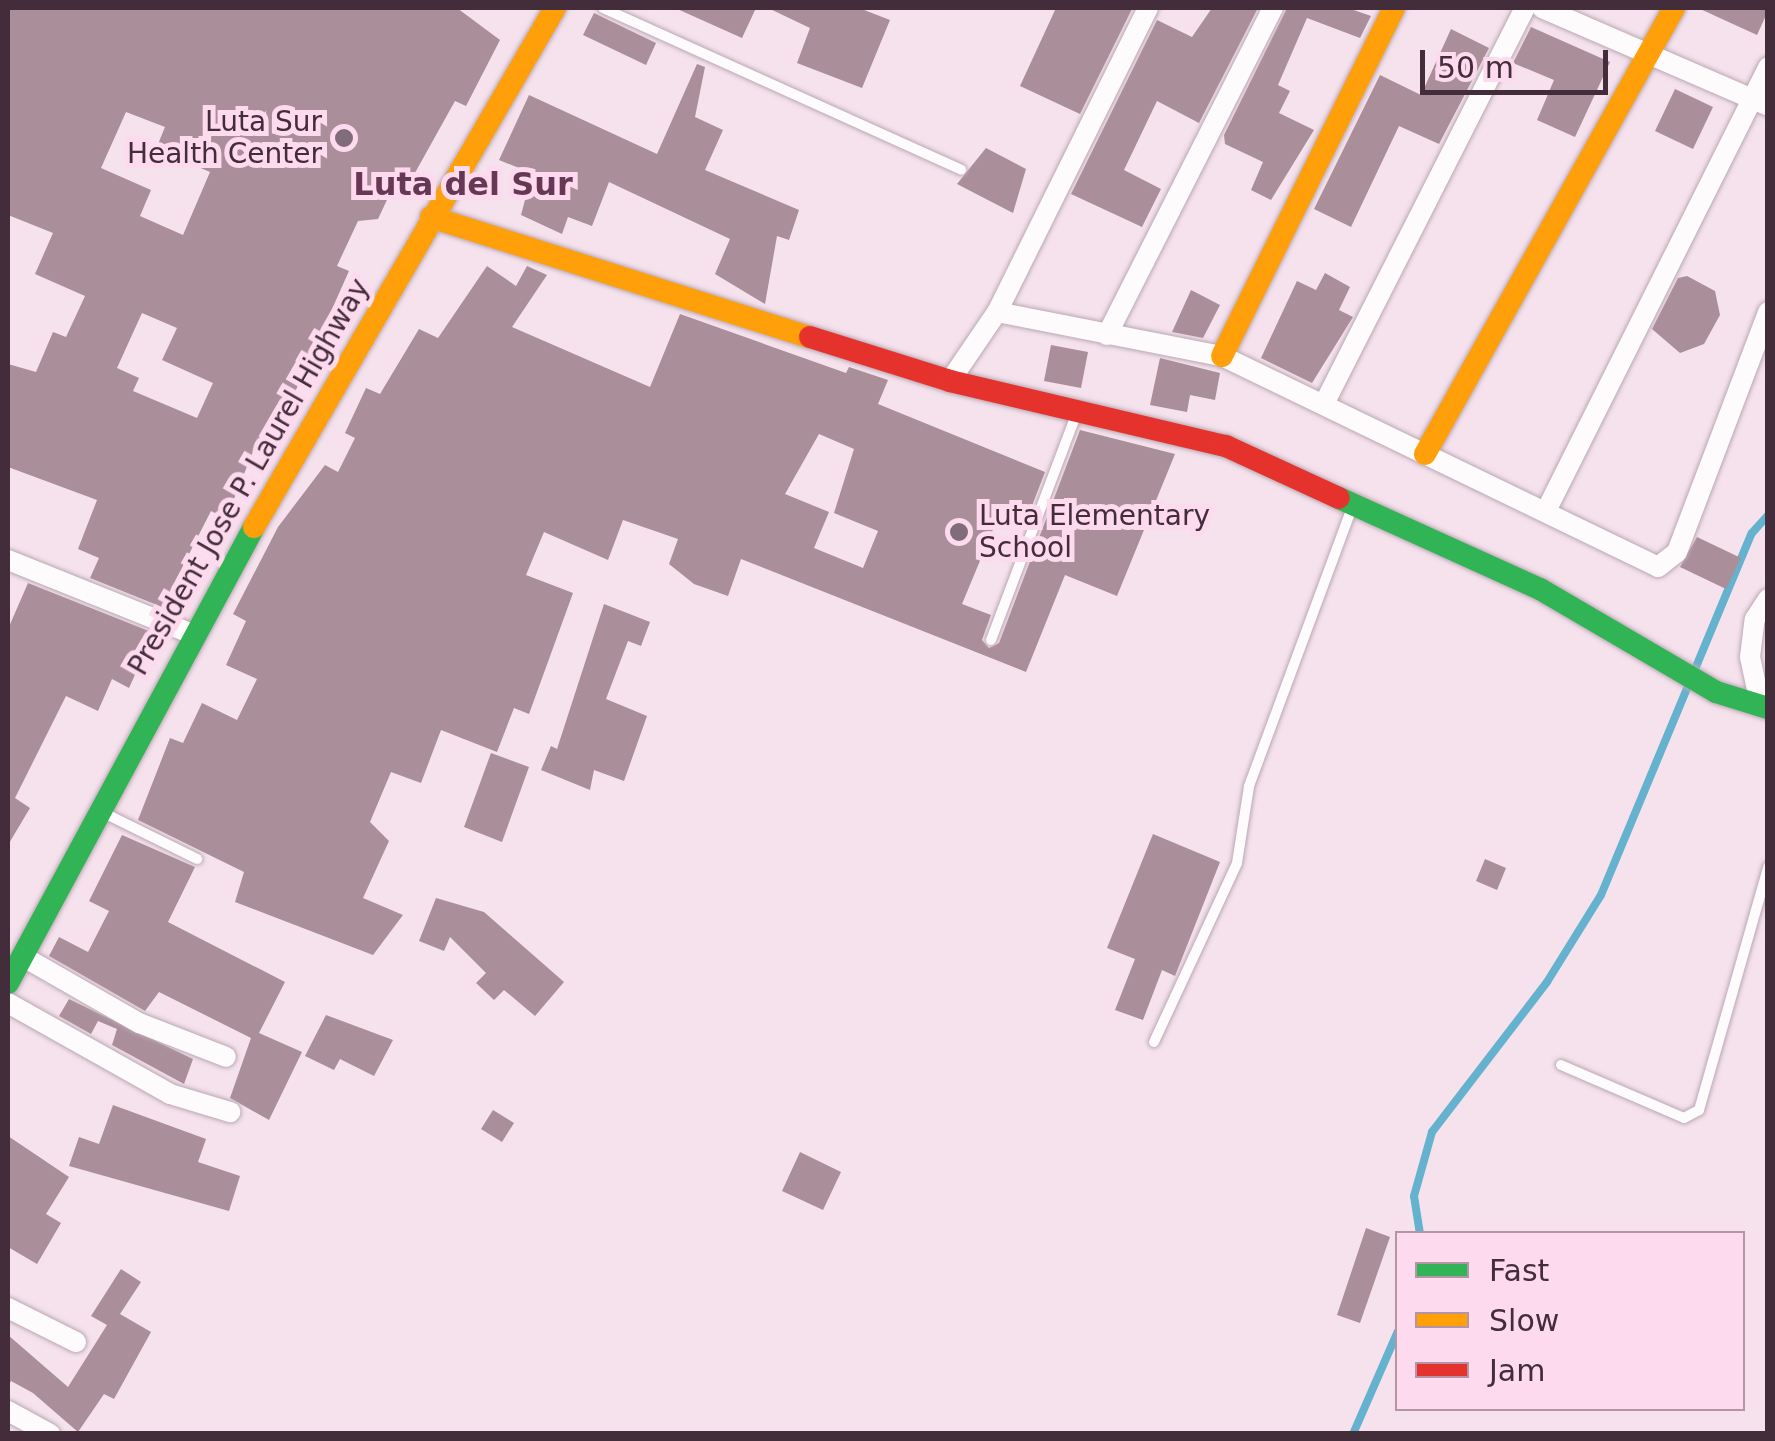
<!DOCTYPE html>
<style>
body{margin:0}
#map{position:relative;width:1775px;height:1441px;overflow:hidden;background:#f5e2ed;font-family:"DejaVu Sans",sans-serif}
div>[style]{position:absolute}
.stream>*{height:8px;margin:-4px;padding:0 4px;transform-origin:4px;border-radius:4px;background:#65b2ce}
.building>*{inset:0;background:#aa8e9a}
.roads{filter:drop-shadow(0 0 2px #baa8b3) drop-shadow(0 0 2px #baa8b3)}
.lane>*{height:10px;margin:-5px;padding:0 5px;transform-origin:5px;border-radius:5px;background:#fefbfc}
.street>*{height:20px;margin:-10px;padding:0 10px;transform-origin:10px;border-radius:10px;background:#fefbfc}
.fast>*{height:22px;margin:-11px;padding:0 11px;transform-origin:11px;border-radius:11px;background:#30b455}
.slow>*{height:22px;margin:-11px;padding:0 11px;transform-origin:11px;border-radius:11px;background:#ff9f0a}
.jam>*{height:22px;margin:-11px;padding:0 11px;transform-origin:11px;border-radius:11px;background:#e5322d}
.dots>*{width:28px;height:28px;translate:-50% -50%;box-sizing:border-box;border:5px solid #fddaee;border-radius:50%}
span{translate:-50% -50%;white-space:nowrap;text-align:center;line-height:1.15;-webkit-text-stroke:10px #fddaee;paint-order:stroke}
.poi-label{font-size:28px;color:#432d3a}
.right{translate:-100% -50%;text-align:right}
.left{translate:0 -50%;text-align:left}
.street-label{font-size:28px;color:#432d3a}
.quarter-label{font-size:32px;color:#673856;font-weight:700}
.frame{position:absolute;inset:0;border:10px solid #432d3a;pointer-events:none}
.legend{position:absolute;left:1395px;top:1231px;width:350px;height:180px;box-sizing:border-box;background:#fddaee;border:2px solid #b395a6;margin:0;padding:12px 18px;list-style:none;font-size:30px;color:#432d3a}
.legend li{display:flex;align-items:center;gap:20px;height:50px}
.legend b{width:50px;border:2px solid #b395a6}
.scale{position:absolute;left:1420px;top:50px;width:188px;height:45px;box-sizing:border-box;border:5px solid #432d3a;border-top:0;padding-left:12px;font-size:30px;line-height:35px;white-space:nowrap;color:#432d3a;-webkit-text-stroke:8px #fddaee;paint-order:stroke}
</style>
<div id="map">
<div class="stream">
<i style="left:1420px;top:1234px;width:38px;rotate:-99deg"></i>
<i style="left:1414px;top:1196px;width:66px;rotate:-74.3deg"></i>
<i style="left:1432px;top:1132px;width:189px;rotate:-52.5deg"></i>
<i style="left:1547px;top:982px;width:102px;rotate:-58.2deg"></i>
<i style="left:1601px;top:895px;width:392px;rotate:-67.4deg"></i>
<i style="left:1752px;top:533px;width:24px;rotate:-48deg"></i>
<i style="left:1353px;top:1434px;width:112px;rotate:-66.4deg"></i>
</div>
<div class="building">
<i style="clip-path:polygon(evenodd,8px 8px,457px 8px,500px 40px,466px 106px,455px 101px,411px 180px,394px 185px,378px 219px,358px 221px,337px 266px,349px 271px,291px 401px,285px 398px,259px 452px,254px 449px,226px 519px,211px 511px,162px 607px,90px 578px,99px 558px,78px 549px,97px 500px,8px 467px,8px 364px,36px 372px,53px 332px,66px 337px,85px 296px,35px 274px,53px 233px,8px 215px,8px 8px,126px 112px,165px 127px,156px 149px,210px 172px,183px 235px,140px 216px,151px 190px,101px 168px,126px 112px,8px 8px,142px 313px,177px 328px,162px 360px,213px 383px,197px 418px,133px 391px,139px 378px,117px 368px,142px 313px)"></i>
<i style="clip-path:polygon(675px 8px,756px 8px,742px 38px)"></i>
<i style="clip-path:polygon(768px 8px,859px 8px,890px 20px,862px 88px,797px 63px,810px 28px)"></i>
<i style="clip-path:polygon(1056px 8px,1132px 9px,1080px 114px,1020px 86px)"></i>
<i style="clip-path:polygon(1212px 8px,1258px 8px,1199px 123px,1157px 101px,1124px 170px,1161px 189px,1142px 227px,1071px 194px,1157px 20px,1192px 37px)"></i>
<i style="clip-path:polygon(1287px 8px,1348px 8px,1371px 16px,1360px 38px,1307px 18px,1278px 85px,1290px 91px,1279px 113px,1314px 130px,1271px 200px,1251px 190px,1263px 162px,1225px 144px,1224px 135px)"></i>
<i style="clip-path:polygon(1698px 8px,1768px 8px,1768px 11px,1757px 35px)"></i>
<i style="clip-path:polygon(594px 13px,656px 43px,646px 65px,583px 35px)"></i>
<i style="clip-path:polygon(1531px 27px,1610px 62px,1575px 137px,1537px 120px,1554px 80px,1513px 63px)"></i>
<i style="clip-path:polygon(1451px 29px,1489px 48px,1439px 144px,1399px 126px,1351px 227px,1314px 209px,1380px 75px,1421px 95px)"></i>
<i style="clip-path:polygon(697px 64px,705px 67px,695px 117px,723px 130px,705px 170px,799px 210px,789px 240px,777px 236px,765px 304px,715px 274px,730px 239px,609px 182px,592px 226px,568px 217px,562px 234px,521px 215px,525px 200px,514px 195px,524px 170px,499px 160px,529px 95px,657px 154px)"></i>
<i style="clip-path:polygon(1675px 89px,1713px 107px,1693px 149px,1655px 131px)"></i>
<i style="clip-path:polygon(986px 148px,1026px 169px,1013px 213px,957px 184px)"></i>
<i style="clip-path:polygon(evenodd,487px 266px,516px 286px,527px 266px,547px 275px,512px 327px,650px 387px,680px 314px,846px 373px,849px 367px,888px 380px,878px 404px,1045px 472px,1027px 519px,1002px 508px,962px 604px,991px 615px,982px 640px,989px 648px,999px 643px,1080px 430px,1175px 454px,1117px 596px,1065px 575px,1026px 672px,741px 559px,728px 596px,694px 584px,669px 564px,678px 539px,623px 520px,608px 560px,544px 532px,526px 575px,573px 593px,529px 714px,514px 708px,497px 752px,441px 730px,421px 783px,391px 772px,370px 822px,389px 841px,363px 898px,403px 915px,373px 955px,235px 902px,244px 872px,138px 820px,170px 738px,183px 743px,202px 703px,237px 720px,257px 679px,226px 665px,246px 621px,233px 614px,278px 527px,325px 465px,338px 472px,355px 438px,345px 433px,366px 388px,380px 394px,419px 329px,438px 338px,487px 266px,819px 434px,854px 449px,834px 513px,878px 531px,863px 568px,814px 548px,829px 512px,785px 494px,819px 434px)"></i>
<i style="clip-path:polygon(1325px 273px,1350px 287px,1339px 310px,1353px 317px,1312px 383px,1261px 358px,1297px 281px,1316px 290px)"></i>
<i style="clip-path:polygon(1687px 276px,1715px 291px,1720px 315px,1704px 344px,1680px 353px,1652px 329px,1678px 278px)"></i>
<i style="clip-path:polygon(1191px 290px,1220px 305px,1203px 338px,1172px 332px)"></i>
<i style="clip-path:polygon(1051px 345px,1088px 352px,1081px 388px,1044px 381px)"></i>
<i style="clip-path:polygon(1160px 358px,1220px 373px,1215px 400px,1190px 395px,1187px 412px,1150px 405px)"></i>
<i style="clip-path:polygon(1697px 537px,1741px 558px,1726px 589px,1680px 567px)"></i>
<i style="clip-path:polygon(28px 583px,154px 633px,129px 688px,112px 679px,98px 711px,66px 696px,15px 798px,30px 808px,8px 845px,8px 629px)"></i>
<i style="clip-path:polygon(604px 604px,650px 622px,641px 646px,628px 641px,606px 699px,647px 716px,624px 781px,594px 770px,590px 790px,541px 770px,551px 746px,557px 749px)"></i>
<i style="clip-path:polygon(491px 753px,529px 767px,502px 842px,464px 827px)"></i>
<i style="clip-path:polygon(1153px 834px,1220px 862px,1175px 976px,1162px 970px,1143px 1020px,1115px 1010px,1135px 959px,1107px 948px)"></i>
<i style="clip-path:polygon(122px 835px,195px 867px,168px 922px,285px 982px,259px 1033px,302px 1052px,269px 1120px,230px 1098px,251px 1038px,159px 992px,145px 1011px,49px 956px,59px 937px,88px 952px,109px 911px,89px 901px)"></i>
<i style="clip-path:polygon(1485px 859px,1506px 868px,1497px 890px,1476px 881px)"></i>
<i style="clip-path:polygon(436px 898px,484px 912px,564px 982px,535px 1016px,504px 990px,494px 1000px,476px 983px,486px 973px,450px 937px,444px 951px,419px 941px)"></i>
<i style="clip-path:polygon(69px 999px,193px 1059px,184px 1084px,112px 1045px,117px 1029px,98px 1021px,91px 1034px,59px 1016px)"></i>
<i style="clip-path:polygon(326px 1015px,393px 1040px,374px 1076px,340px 1059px,334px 1070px,305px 1056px)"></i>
<i style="clip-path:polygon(113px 1105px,206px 1139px,198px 1162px,240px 1176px,229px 1211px,69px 1166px,79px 1137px,99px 1144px)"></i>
<i style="clip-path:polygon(493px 1110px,514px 1123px,502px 1142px,481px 1129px)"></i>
<i style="clip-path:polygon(8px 1136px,69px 1177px,46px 1214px,61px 1223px,37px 1264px,8px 1247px)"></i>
<i style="clip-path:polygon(800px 1152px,841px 1172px,823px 1210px,782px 1191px)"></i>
<i style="clip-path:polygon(1366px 1228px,1390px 1237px,1360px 1323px,1337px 1315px)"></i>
<i style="clip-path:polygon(121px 1269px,141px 1282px,120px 1314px,151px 1332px,114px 1399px,104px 1394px,78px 1432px,33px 1393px,11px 1381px,8px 1387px,8px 1335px,68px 1387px,107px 1325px,91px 1316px)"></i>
</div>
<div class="roads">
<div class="lane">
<i style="left:603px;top:8px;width:393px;rotate:24.3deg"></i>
<i style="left:991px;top:640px;width:244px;rotate:-69.3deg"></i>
<i style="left:104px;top:813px;width:104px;rotate:26.3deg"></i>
<i style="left:1154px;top:1042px;width:197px;rotate:-65.1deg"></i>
<i style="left:1237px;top:863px;width:78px;rotate:-81.1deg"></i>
<i style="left:1249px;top:786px;width:300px;rotate:-69.7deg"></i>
<i style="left:1561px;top:1065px;width:134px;rotate:23.3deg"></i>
<i style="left:1684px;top:1118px;width:17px;rotate:-28deg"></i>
<i style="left:1699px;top:1110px;width:253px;rotate:-74.1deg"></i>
</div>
<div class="street">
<i style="left:1148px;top:8px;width:339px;rotate:116.4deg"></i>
<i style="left:997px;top:312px;width:229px;rotate:11.1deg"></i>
<i style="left:1222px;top:356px;width:484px;rotate:25.8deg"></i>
<i style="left:1658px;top:567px;width:24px;rotate:-38deg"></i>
<i style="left:1677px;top:552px;width:257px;rotate:-69.2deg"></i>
<i style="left:1542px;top:8px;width:246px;rotate:23.4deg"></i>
<i style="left:1107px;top:335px;width:367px;rotate:-63.1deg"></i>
<i style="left:950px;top:381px;width:83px;rotate:-55.7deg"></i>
<i style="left:1325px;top:402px;width:442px;rotate:-63.1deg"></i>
<i style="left:1548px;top:507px;width:492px;rotate:-63.4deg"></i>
<i style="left:8px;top:560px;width:198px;rotate:21.9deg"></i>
<i style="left:1759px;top:699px;width:43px;rotate:-102.1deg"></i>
<i style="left:1750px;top:657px;width:38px;rotate:-83deg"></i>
<i style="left:1755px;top:619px;width:24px;rotate:-57deg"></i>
<i style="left:22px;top:956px;width:135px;rotate:29.8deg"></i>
<i style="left:139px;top:1023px;width:93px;rotate:21.3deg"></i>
<i style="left:8px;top:1003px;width:186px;rotate:29.3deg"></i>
<i style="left:170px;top:1094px;width:63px;rotate:16.7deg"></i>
<i style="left:8px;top:1308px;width:76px;rotate:26.6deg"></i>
<i style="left:8px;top:1411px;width:48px;rotate:28.7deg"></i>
</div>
<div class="fast">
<i style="left:1339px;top:498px;width:221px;rotate:24.4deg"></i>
<i style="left:1540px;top:589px;width:204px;rotate:30.3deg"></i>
<i style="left:1716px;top:692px;width:54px;rotate:17.1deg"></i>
<i style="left:8px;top:983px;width:518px;rotate:-61.65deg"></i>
</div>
<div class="slow">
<i style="left:431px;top:217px;width:398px;rotate:17.6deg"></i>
<i style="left:1222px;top:356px;width:388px;rotate:-63.7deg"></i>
<i style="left:1425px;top:454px;width:511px;rotate:-60.83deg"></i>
<i style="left:254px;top:527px;width:600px;rotate:-59.89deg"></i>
</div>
<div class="jam">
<i style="left:810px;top:337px;width:147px;rotate:17.4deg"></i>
<i style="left:950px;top:381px;width:284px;rotate:13.3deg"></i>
<i style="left:1226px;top:446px;width:124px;rotate:24.7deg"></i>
</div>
</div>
<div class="dots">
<i style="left:344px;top:138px;background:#816c79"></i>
<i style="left:959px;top:532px;background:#816c79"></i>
</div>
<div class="poi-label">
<span class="right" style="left:322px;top:138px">Luta Sur<br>Health Center</span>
<span class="left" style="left:979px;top:532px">Luta Elementary<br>School</span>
</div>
<div class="street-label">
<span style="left:249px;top:477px;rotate:-60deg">President Jose P. Laurel Highway</span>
</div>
<div class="quarter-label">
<span style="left:463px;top:184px">Luta del Sur</span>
</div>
<div class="frame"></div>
<ul class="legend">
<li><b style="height:12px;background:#30b455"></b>Fast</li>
<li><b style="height:12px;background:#ff9f0a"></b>Slow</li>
<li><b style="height:12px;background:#e5322d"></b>Jam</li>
</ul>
<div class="scale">50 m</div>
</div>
